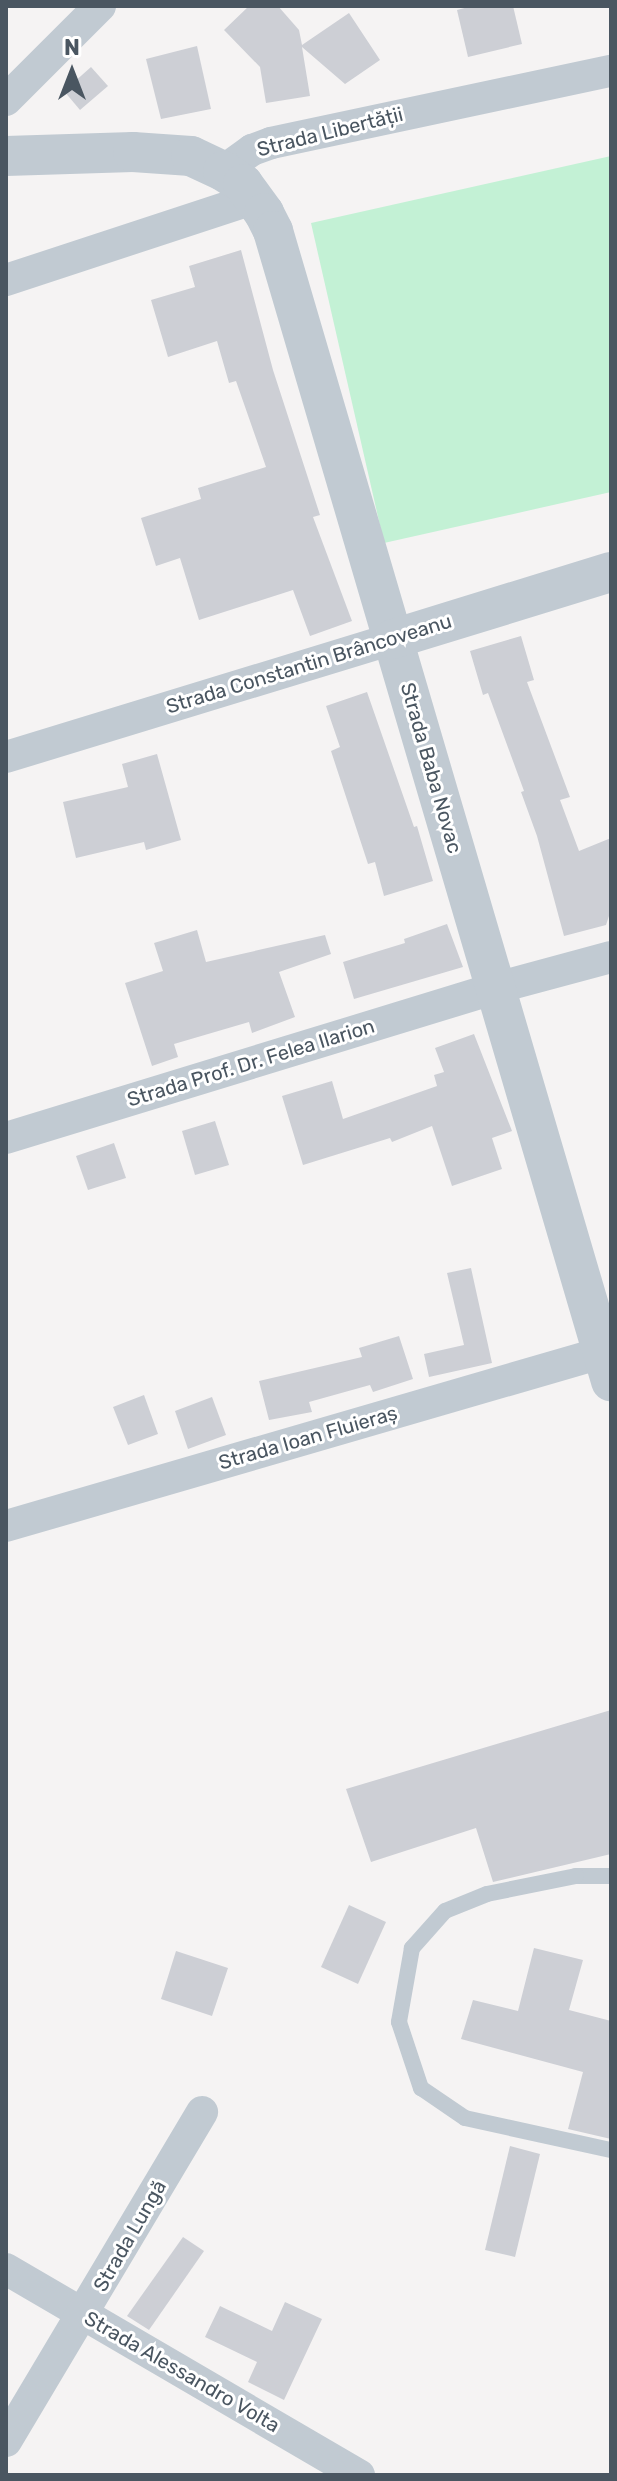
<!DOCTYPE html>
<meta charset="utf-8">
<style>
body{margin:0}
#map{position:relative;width:617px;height:2481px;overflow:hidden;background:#f5f3f3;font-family:Rubik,sans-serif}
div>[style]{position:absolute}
.green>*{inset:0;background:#c3f1d5}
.building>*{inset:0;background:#cdcfd5}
.service>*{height:16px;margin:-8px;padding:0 8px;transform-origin:8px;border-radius:8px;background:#c1cad2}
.minor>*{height:32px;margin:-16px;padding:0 16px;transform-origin:16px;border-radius:16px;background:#c1cad2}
.tertiary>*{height:40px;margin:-20px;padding:0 20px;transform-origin:20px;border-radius:20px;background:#c1cad2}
span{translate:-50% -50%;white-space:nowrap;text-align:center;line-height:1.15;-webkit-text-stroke:6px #fff;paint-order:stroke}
.street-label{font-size:20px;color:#4a5661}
.frame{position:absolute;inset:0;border:8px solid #4a5661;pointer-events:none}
.north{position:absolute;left:32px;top:32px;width:80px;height:80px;-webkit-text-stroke:6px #fff;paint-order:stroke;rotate:0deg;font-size:22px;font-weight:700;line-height:32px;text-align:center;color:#4a5661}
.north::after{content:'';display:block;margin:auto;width:28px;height:36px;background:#4a5661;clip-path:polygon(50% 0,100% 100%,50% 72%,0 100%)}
</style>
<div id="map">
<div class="green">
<i style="clip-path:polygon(611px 156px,611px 492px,384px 543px,311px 223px)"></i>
</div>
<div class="building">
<i style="clip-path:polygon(249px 6px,278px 6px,299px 30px,302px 45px,349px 13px,380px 60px,345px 84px,302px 47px,310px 96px,266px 103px,260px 67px,224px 30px)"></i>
<i style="clip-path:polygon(472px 6px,513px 6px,522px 44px,468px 57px,457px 10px)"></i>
<i style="clip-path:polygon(197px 46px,211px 109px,161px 119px,146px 59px)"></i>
<i style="clip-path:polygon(91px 67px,108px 86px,80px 110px,64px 91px)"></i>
<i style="clip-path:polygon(241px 250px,273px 370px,320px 515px,313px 517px,352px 621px,310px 636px,293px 590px,199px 620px,180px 558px,156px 566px,141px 518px,201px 499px,198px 488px,266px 467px,236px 381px,229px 383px,217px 341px,168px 357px,151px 300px,195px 287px,189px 266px)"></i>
<i style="clip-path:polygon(521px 636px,534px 680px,527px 682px,570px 797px,560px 800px,579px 851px,611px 838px,611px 910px,606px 925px,564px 936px,537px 836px,521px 792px,524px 791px,488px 693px,483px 695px,470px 651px)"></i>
<i style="clip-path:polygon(367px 692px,414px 827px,417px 826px,433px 881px,384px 896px,375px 862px,368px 864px,331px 751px,340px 747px,326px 706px)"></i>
<i style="clip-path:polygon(157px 754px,181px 840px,146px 850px,144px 842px,76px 858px,63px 802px,128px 787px,122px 764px)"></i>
<i style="clip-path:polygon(447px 924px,463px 967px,354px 999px,343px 962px,405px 943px,404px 939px)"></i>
<i style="clip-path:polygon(197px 930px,206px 962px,325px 935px,331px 954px,279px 972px,295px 1017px,252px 1033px,249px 1022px,174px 1044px,178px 1057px,152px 1066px,125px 983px,163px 971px,154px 943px)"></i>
<i style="clip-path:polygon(474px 1034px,512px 1131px,492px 1138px,502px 1169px,452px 1186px,432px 1126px,392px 1142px,390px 1138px,303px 1165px,282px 1096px,332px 1081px,343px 1119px,437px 1086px,434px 1075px,444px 1072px,435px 1048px)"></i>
<i style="clip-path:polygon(215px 1121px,229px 1165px,195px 1175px,182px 1131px)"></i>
<i style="clip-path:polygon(114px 1143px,126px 1178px,88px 1190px,76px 1156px)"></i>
<i style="clip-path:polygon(471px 1268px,492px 1363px,429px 1377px,424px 1354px,464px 1345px,447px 1273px)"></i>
<i style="clip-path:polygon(399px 1336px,413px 1379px,373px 1392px,370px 1385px,309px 1402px,312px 1412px,269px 1420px,259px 1381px,362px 1357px,359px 1348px)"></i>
<i style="clip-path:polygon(144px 1395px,158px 1434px,128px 1445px,113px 1407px)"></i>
<i style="clip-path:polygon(212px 1397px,226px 1435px,188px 1449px,175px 1411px)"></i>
<i style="clip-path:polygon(611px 1710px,611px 1854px,493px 1882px,476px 1828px,371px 1862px,346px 1789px)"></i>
<i style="clip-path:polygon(349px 1905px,386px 1922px,358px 1984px,321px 1967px)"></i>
<i style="clip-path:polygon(534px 1948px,583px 1960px,569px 2010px,611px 2021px,611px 2139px,568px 2129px,583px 2072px,461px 2039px,473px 2000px,518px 2011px)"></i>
<i style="clip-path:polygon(176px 1951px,228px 1968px,212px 2016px,161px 1999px)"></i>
<i style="clip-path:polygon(510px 2146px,540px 2154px,515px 2257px,485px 2250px)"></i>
<i style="clip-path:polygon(183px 2237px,204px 2251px,149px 2330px,127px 2316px)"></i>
<i style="clip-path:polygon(285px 2302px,322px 2319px,284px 2400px,248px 2382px,257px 2362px,205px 2337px,220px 2306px,272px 2331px)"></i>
</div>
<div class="service">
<i style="left:611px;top:1876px;width:35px;rotate:180deg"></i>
<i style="left:576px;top:1876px;width:91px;rotate:168.6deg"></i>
<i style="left:487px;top:1894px;width:45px;rotate:158deg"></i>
<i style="left:445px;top:1911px;width:50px;rotate:131.7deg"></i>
<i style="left:412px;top:1948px;width:75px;rotate:100deg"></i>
<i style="left:399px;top:2022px;width:70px;rotate:71.6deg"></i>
<i style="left:421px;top:2088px;width:53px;rotate:34.3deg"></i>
<i style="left:465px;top:2118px;width:149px;rotate:12.4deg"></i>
</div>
<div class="minor">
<i style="left:6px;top:100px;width:133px;rotate:-45deg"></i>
<i style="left:223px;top:171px;width:36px;rotate:-36deg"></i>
<i style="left:252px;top:150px;width:20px;rotate:-20deg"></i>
<i style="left:271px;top:143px;width:348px;rotate:-12deg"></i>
<i style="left:6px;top:280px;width:262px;rotate:-18.2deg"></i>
<i style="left:6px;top:757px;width:405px;rotate:-17deg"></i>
<i style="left:6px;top:1138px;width:512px;rotate:-17.02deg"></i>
<i style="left:496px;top:988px;width:119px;rotate:-15.1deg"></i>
<i style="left:6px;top:1526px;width:630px;rotate:-16.22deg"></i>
<i style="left:6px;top:2269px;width:409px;rotate:30.3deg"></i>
<i style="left:6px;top:2441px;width:383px;rotate:-59.2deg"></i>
</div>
<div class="tertiary">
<i style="left:6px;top:156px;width:127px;rotate:-1.8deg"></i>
<i style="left:133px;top:152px;width:58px;rotate:3.9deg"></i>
<i style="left:191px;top:156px;width:35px;rotate:25deg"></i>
<i style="left:223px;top:171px;width:24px;rotate:33deg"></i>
<i style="left:243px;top:184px;width:36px;rotate:54deg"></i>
<i style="left:264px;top:213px;width:20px;rotate:63deg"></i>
<i style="left:273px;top:231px;width:1199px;rotate:73.62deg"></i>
<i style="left:393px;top:639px;width:228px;rotate:-17.1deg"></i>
</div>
<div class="street-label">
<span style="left:330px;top:132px;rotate:-14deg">Strada Libertății</span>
<span style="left:309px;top:664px;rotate:-17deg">Strada Constantin Brâncoveanu</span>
<span style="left:431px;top:768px;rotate:74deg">Strada Baba Novac</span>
<span style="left:251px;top:1063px;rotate:-17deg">Strada Prof. Dr. Felea Ilarion</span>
<span style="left:308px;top:1438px;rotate:-16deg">Strada Ioan Fluieraș</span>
<span style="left:130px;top:2236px;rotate:-60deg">Strada Lungă</span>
<span style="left:182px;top:2372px;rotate:30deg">Strada Alessandro Volta</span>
</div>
<div class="frame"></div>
<div class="north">N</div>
</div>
